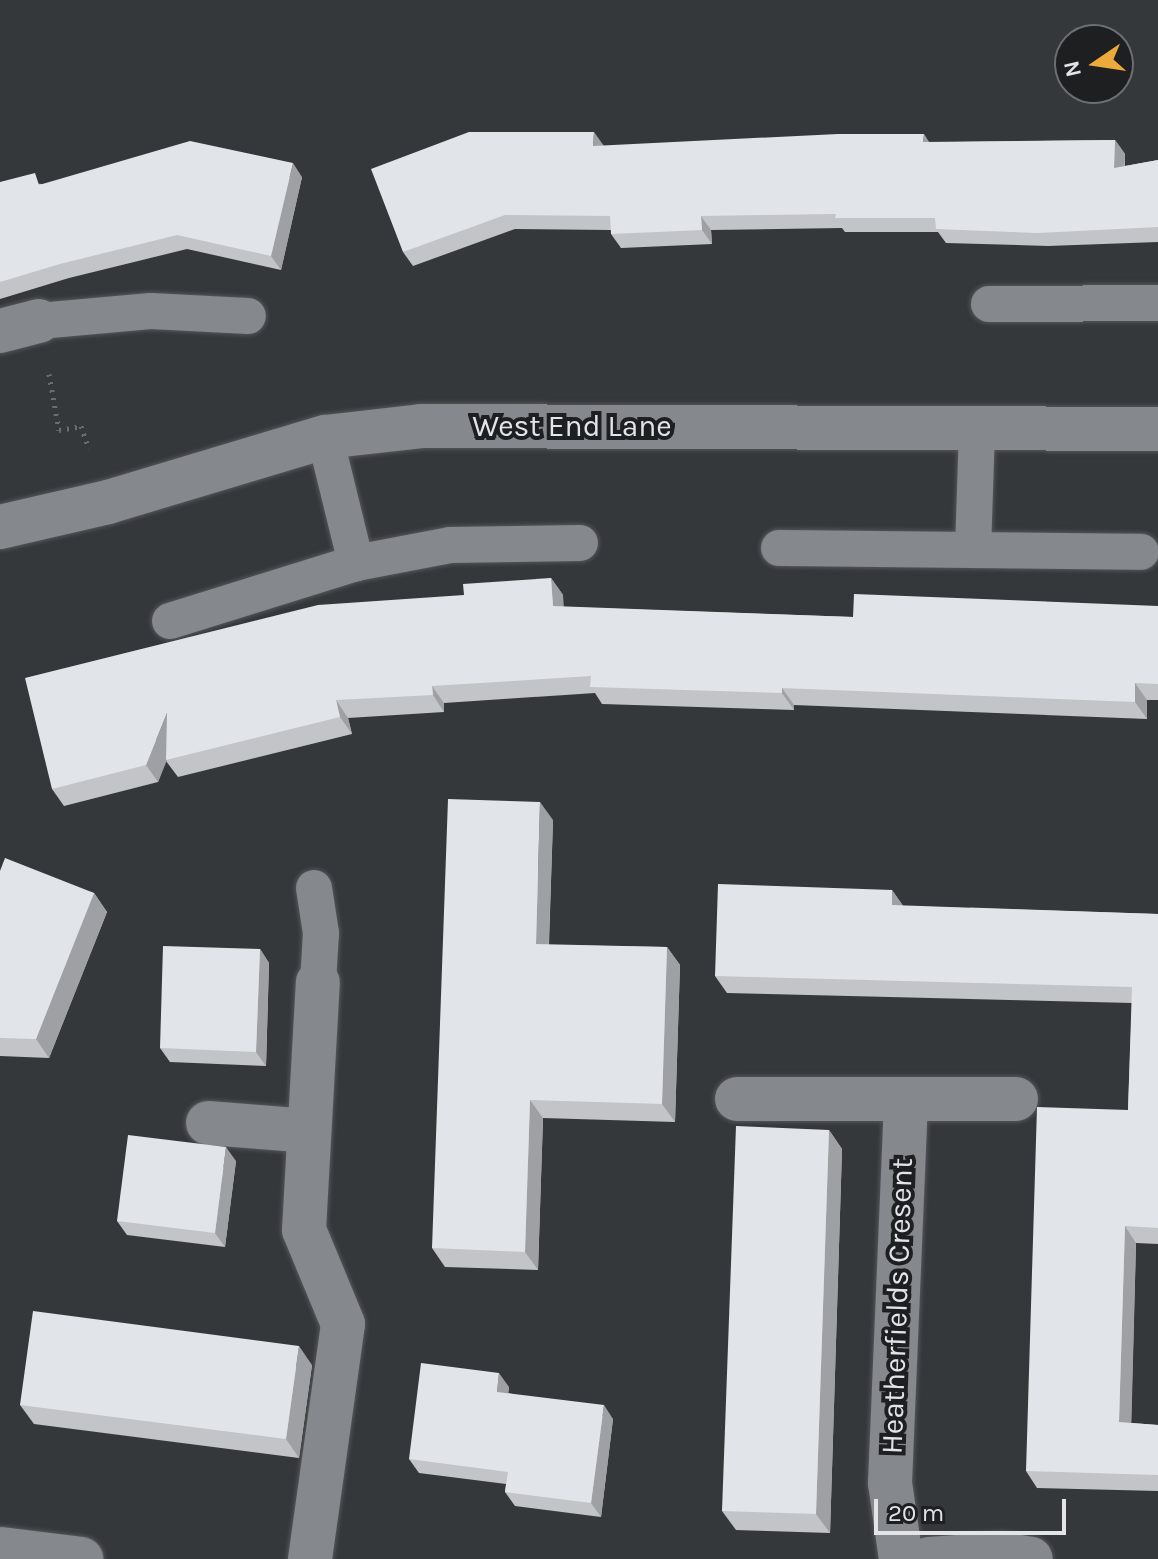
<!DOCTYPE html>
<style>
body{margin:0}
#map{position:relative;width:1158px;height:1559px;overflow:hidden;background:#35383b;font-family:Karla,sans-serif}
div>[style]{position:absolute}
.path>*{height:5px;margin-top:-2.5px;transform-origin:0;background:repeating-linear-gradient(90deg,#6b6e71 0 2px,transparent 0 8px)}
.roads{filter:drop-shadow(0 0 2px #545659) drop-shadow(0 0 2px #545659)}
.service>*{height:36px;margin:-18px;padding:0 18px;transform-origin:18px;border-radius:18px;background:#85888c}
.minor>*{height:44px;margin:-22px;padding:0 22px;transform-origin:22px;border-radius:22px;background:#85888c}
.tertiary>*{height:44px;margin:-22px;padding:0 22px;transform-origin:22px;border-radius:22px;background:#85888c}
.wall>*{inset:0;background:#c2c4c8}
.shaded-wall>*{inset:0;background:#9ea0a3}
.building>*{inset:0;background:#e1e4e9}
span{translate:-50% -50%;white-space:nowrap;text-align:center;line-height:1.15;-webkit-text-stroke:8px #1e1f20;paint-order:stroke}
.street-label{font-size:30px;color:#e3e4e7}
.north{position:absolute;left:1054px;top:24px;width:80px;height:80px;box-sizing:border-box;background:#1e1f20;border:2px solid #6d6e70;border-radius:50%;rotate:257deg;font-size:22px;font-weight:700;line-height:32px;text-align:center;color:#e3e4e7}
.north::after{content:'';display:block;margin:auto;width:28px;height:36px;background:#ebaa39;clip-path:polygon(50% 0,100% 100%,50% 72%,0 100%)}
.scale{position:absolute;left:874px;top:1499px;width:192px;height:36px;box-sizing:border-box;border:4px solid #e3e4e7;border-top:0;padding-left:10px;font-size:24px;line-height:28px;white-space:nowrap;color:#e3e4e7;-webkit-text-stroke:6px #1e1f20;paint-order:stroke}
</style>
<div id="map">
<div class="path">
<i style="left:49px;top:374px;width:57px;rotate:79.9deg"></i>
<i style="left:59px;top:430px;width:22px;rotate:-10deg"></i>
<i style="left:81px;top:426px;width:24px;rotate:71deg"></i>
</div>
<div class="roads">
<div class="service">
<i style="left:989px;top:304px;width:169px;rotate:-0.3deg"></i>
<i style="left:39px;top:321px;width:112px;rotate:-5.1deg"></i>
<i style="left:151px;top:311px;width:97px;rotate:3deg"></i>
<i style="left:325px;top:437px;width:130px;rotate:76.2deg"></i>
<i style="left:779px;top:548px;width:362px;rotate:0.6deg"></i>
<i style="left:973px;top:550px;width:123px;rotate:-88.1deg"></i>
<i style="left:170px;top:621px;width:195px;rotate:-17.3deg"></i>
<i style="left:356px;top:563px;width:96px;rotate:-10.8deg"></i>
<i style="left:450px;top:545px;width:130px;rotate:-0.9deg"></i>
<i style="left:314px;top:888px;width:46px;rotate:81.2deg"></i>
<i style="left:321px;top:933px;width:49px;rotate:93.5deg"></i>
</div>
<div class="minor">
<i style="left:0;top:331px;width:40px;rotate:-14.4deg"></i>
<i style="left:737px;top:1099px;width:279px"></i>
<i style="left:208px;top:1123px;width:101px;rotate:4.5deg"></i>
<i style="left:0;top:1549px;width:82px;rotate:7deg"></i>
<i style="left:310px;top:1559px;width:237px;rotate:-82deg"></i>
<i style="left:343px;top:1324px;width:102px;rotate:-112.5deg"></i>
<i style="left:304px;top:1230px;width:248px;rotate:-86.8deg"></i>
<i style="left:901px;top:1559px;width:77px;rotate:-98.2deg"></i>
<i style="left:890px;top:1483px;width:383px;rotate:-87.6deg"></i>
<i style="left:929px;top:1559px;width:72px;rotate:-4deg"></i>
<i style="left:1001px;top:1554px;width:30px;rotate:9deg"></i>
</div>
<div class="tertiary">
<i style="left:0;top:527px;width:111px;rotate:-13deg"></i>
<i style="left:108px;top:502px;width:227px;rotate:-16.7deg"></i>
<i style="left:325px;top:437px;width:97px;rotate:-6.5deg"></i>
<i style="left:421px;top:426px;width:737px;rotate:0.23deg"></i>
</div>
</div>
<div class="wall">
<i style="clip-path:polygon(1115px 140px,1125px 154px,1125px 166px,1158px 160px,1158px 242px,1048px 246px,946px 243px,938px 232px,845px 232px,842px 228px,711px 230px,712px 244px,621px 248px,611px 234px,611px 230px,515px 229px,413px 266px,403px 252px,604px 146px)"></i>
<i style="clip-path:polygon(302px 177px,281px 270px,187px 249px,69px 278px,0 299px,0 182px,43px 184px)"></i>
<i style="clip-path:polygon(551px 578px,563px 595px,563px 607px,853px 617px,1158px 606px,1158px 700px,1147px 700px,1147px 719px,794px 705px,794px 710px,602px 704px,595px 693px,444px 703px,444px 712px,348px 718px,352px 734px,178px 777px,166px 761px,158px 782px,64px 806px,52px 789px,464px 595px)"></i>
<i style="clip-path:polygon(553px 820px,549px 945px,667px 947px,680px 965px,675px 1122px,543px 1118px,538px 1270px,445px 1267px,432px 1248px)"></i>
<i style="clip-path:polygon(0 871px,94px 893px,107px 912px,49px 1058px,0 1056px)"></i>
<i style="clip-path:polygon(892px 890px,903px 906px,1158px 914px,1158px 1244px,1136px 1243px,1131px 1423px,1158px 1425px,1158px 1491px,1037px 1488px,1026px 1471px,1128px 1110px,1132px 1003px,727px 993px,715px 976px)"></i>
<i style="clip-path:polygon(260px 949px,269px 963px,266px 1066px,170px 1062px,160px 1048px)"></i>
<i style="clip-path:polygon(829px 1130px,842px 1149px,830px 1533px,736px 1530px,722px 1511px)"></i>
<i style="clip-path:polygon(236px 1161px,225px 1247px,127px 1235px,117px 1221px)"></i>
<i style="clip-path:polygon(312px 1365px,299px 1458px,34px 1424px,20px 1405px)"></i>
<i style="clip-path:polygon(509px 1387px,508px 1393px,613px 1419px,601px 1517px,515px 1506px,505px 1492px,506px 1484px,419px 1473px,409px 1459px)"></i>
</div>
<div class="shaded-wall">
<i style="clip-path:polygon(594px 132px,604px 146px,593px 146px)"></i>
<i style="clip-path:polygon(924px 134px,933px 148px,923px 142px)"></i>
<i style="clip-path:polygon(1115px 140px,1125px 154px,1124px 182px,1114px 168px)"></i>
<i style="clip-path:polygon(293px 163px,302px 177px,281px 270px,271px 256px)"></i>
<i style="clip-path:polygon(701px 216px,711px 230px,712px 244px,702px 230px)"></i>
<i style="clip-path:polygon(551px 578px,563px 595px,565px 623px,553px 606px)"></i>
<i style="clip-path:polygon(1135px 683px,1147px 700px,1147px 719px,1135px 702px)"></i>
<i style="clip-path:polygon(432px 686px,444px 703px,444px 712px,433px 695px)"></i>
<i style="clip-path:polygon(782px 688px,794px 705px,794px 710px,782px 693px)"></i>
<i style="clip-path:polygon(336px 700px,348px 718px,352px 734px,340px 717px)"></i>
<i style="clip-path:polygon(167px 713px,179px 731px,158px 782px,146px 765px)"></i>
<i style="clip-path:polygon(540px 802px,553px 820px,548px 963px,536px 944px)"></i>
<i style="clip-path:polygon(892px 890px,904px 907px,892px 905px)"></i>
<i style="clip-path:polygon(94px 893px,107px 912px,49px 1058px,36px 1039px)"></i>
<i style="clip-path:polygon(667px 947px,680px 965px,675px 1122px,662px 1104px)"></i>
<i style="clip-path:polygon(260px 949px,269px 963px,266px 1066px,256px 1052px)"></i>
<i style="clip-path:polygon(530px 1100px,543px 1118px,538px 1270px,525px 1252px)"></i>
<i style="clip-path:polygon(829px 1130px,842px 1149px,830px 1533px,816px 1514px)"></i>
<i style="clip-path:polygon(226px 1147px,236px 1161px,225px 1247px,215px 1233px)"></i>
<i style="clip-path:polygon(1125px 1226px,1136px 1243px,1131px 1439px,1119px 1422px)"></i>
<i style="clip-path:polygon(299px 1346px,312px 1365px,299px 1458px,286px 1439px)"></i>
<i style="clip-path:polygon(499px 1373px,509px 1387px,507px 1406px,497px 1392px)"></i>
<i style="clip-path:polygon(604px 1405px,613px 1419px,601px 1517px,591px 1503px)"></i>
</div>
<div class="building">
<i style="clip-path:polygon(469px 132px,594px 132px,593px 146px,838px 134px,924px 134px,923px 142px,1115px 140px,1114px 168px,1158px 160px,1158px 227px,1038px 233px,936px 229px,935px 218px,835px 218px,836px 214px,701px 216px,702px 230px,611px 234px,610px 216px,505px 215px,403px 252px,371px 169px)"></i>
<i style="clip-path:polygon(190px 141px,293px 163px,271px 256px,177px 235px,60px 264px,0 282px,0 182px,35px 173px,39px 185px)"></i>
<i style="clip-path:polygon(551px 578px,553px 606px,853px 617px,854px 594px,1158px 606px,1158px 684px,1135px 683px,1135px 702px,782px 688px,782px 693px,590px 687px,591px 676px,432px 686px,433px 695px,336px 700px,340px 717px,166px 760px,167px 713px,146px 765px,52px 789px,25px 678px,318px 605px,464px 595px,463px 584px)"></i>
<i style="clip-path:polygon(448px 799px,540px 802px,536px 944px,667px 947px,662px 1104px,530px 1100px,525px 1252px,432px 1248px)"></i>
<i style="clip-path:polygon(5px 858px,94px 893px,36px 1039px,0 1038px,0 871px)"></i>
<i style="clip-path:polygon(718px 884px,892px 890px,892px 905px,1158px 914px,1158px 1228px,1125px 1226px,1119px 1422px,1158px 1425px,1158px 1475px,1026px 1471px,1037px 1107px,1128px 1110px,1132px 987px,715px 976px)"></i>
<i style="clip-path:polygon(163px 946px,260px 949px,256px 1052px,160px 1048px)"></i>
<i style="clip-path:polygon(736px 1126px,829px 1130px,816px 1514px,722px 1511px)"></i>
<i style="clip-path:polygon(128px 1135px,226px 1147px,215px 1233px,117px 1221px)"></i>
<i style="clip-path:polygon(33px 1311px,299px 1346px,286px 1439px,20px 1405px)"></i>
<i style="clip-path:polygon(421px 1363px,499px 1373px,497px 1392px,604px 1405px,591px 1503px,505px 1492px,508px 1472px,409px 1459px)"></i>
</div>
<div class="street-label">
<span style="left:572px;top:426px">West End Lane</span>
<span style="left:897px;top:1306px;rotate:-88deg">Heatherfields Cresent</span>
</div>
<div class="north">N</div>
<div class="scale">20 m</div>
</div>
